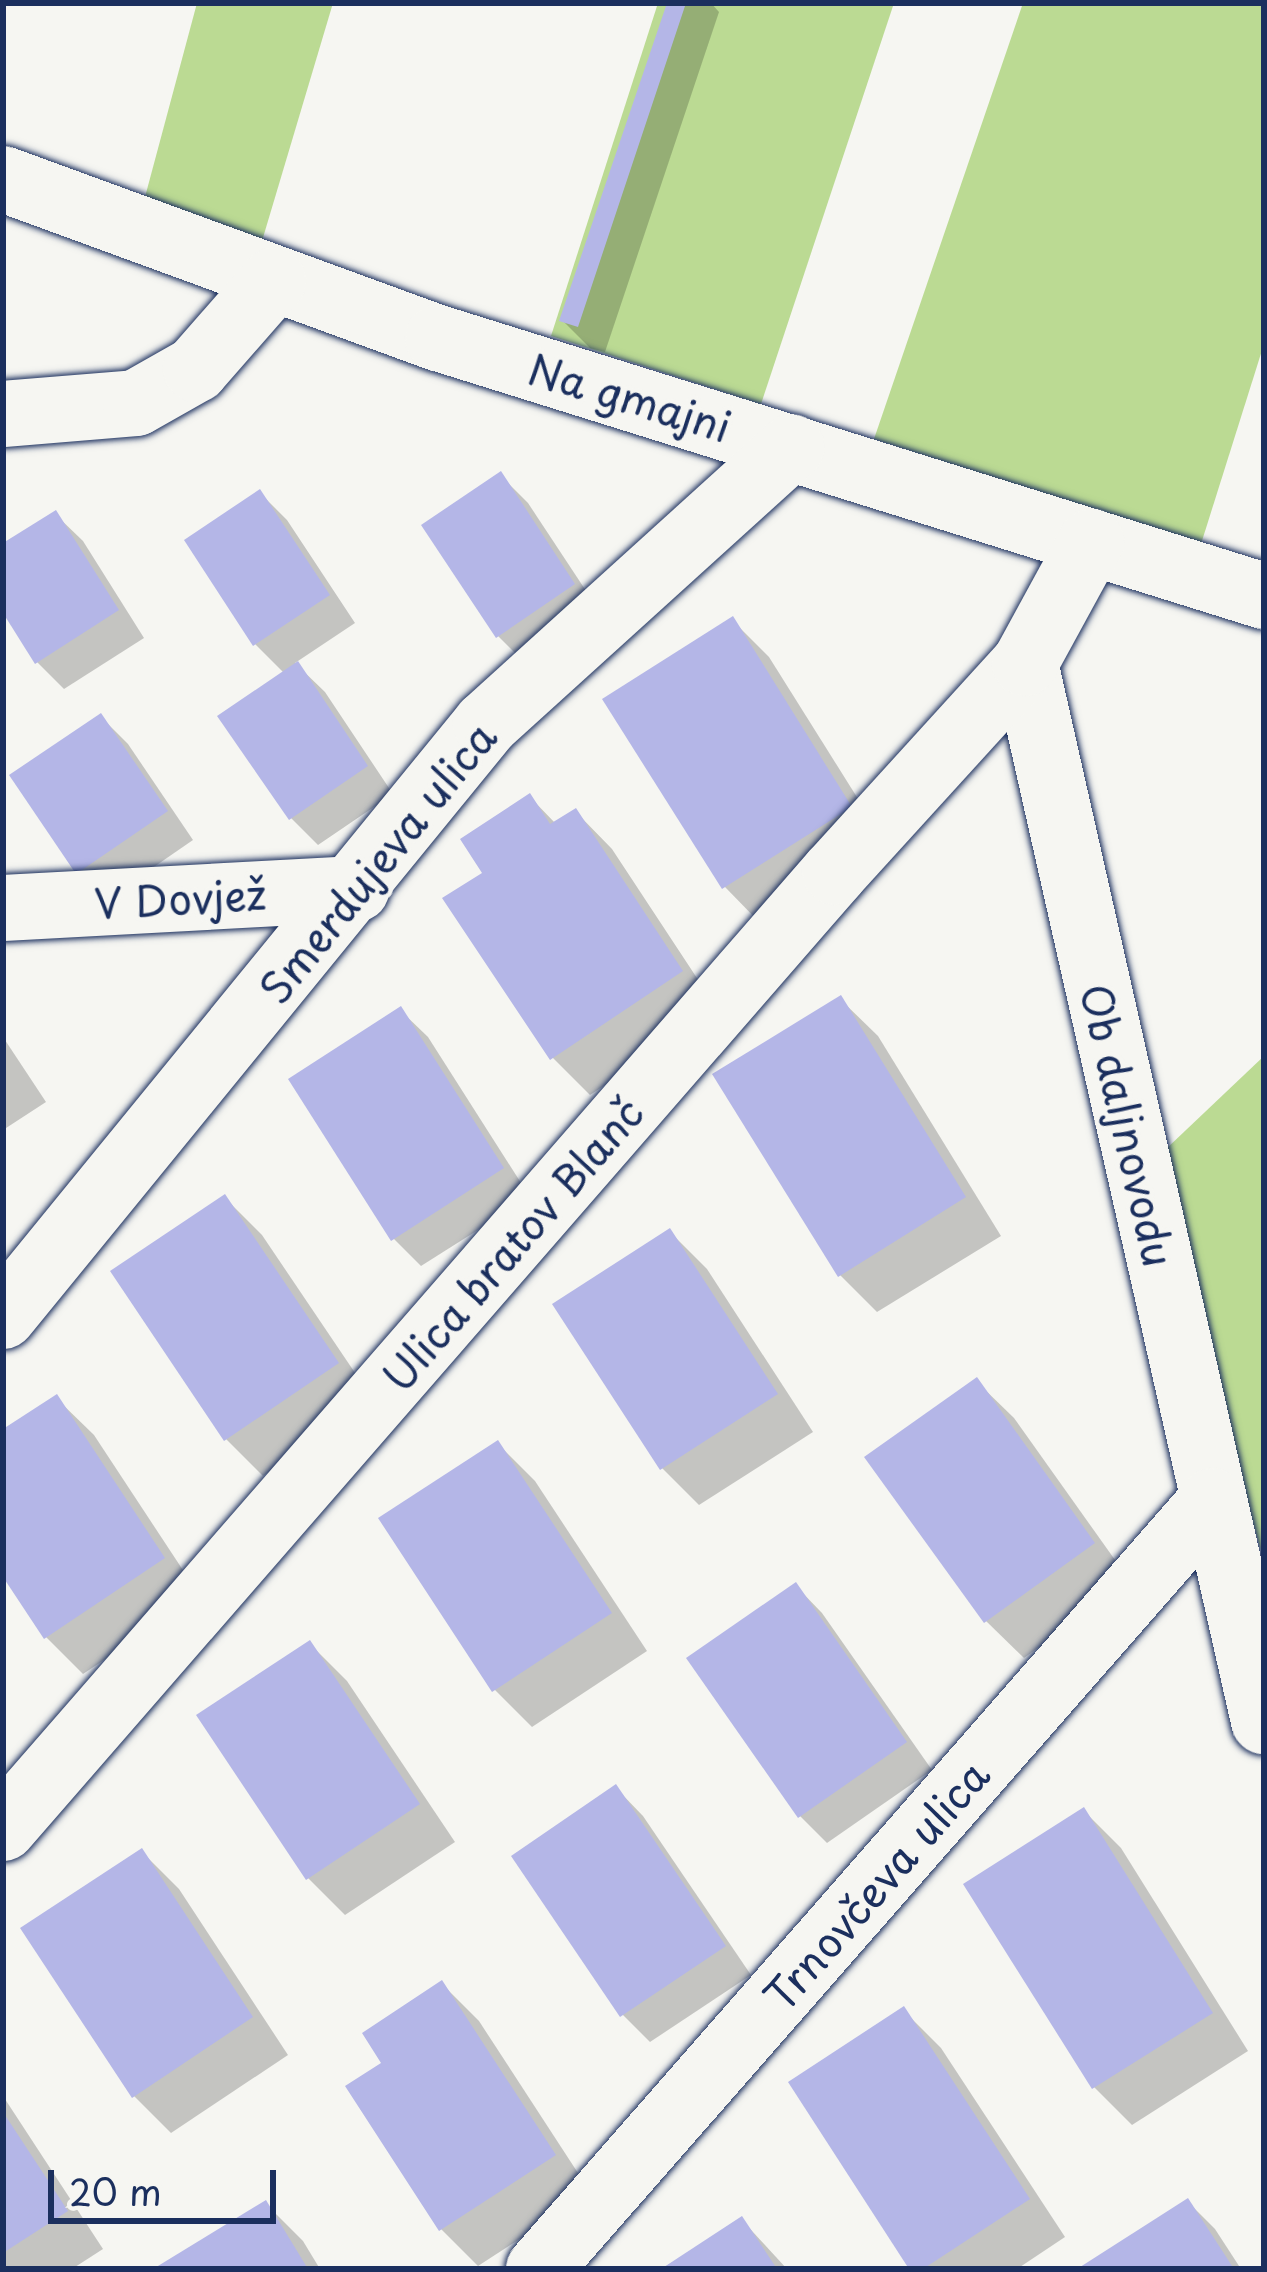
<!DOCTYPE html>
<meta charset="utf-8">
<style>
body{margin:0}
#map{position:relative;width:1267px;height:2272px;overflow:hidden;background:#f6f6f2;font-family:"Playpen Sans",sans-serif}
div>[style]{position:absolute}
.green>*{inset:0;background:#bbda93}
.shadow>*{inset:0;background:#0003}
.building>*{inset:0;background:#b4b6e7}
.roads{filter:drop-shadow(0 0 3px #1b2f5e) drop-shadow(0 0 3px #1b2f5e)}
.minor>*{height:66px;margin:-33px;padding:0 33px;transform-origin:33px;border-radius:33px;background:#f6f6f2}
span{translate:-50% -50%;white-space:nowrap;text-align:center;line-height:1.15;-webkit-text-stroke:9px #f6f6f2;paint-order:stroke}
.street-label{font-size:42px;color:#1b2f5e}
.frame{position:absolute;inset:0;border:6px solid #1b2f5e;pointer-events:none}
.scale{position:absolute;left:48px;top:2170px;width:228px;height:54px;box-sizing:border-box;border:6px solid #1b2f5e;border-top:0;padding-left:15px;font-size:36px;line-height:42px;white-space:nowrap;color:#1b2f5e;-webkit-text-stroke:9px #f6f6f2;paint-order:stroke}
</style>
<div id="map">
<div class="green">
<i style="clip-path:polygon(197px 3px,333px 3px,262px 241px,145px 197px)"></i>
<i style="clip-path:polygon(658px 3px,894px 3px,761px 404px,551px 336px)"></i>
<i style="clip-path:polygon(1023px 3px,1264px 3px,1264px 344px,1201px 544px,874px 439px)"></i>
<i style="clip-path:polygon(1264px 1056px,1264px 1561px,1234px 1456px,1166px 1149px)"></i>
</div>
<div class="shadow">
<i style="clip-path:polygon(670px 3px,711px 3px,719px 12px,605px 352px,590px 348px,562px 320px)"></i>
<i style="clip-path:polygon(500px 475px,528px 503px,600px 612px,525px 663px,498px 636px)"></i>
<i style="clip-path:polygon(260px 493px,287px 520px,355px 623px,295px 663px,325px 692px,393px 794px,318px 845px,291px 818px,285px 674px,255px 644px)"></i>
<i style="clip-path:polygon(55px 514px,83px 541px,144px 638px,64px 689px,37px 662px,3px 607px,3px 547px)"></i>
<i style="clip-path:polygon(732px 620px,769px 657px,887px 845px,762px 925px,725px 887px)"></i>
<i style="clip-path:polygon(101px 717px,128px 744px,193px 840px,106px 900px,79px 872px)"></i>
<i style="clip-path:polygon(530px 797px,556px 824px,575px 811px,612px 849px,718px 1010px,590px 1095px,553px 1058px,486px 874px)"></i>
<i style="clip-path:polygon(840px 999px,878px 1036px,1001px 1236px,877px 1312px,840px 1275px)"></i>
<i style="clip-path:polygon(400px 1010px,428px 1037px,530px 1197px,421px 1266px,394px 1239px)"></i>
<i style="clip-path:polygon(3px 1037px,46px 1102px,3px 1130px)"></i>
<i style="clip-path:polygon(225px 1198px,262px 1235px,374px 1401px,263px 1476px,226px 1439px)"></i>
<i style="clip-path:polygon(670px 1232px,707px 1269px,813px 1432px,699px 1505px,662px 1468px)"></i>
<i style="clip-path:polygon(976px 1381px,1014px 1418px,1130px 1581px,1024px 1658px,986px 1621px)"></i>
<i style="clip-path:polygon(56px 1398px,94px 1435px,200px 1596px,83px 1674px,46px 1637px,3px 1572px,3px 1433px)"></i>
<i style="clip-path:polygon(497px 1443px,535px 1481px,647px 1651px,532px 1727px,495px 1690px,382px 1519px)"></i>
<i style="clip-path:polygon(795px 1585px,822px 1613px,932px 1770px,827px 1843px,800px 1816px)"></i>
<i style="clip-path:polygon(310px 1644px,347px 1681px,455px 1842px,345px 1915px,308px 1878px)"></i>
<i style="clip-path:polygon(616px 1788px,643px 1816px,751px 1975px,650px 2042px,623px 2015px)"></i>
<i style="clip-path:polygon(1084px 1811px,1121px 1848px,1248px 2051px,1132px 2125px,1094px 2087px)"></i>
<i style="clip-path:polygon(142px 1852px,179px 1889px,288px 2055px,171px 2133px,134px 2096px)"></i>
<i style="clip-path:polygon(442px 1984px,479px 2021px,591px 2193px,478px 2266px,441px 2229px,385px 2064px)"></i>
<i style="clip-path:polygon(903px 2010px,941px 2048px,1065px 2237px,1017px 2269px,913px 2269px)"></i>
<i style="clip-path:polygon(3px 2096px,103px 2249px,72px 2269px,3px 2269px)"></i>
<i style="clip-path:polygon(1188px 2202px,1215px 2229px,1241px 2269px,1083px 2269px)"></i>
<i style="clip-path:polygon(266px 2204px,303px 2241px,320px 2269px,159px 2269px)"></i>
<i style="clip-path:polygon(741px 2219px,787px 2269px,666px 2269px)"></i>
</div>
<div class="building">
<i style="clip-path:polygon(667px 3px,686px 3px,578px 327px,559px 321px)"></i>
<i style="clip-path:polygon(501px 471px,575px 584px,496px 638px,421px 525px)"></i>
<i style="clip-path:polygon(260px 489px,330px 595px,253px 646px,184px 540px)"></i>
<i style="clip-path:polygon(56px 510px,119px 610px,35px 664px,3px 613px,3px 543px)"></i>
<i style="clip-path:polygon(733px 616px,852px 807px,722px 889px,602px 699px)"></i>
<i style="clip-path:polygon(298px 661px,368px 766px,289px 820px,217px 716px)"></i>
<i style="clip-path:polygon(101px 713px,168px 811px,76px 874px,9px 775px)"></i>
<i style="clip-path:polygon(530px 793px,550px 824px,576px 808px,683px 971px,550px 1060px,442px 898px,482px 873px,460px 839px)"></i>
<i style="clip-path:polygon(841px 995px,966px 1197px,838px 1277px,712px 1074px)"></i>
<i style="clip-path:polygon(401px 1006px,504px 1168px,391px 1241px,288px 1079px)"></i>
<i style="clip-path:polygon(225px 1194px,339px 1363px,224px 1441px,110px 1271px)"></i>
<i style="clip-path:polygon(670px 1228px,778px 1394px,660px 1470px,552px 1304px)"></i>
<i style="clip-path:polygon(977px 1377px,1095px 1543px,984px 1623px,864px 1457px)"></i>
<i style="clip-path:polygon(57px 1394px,165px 1558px,44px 1639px,3px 1577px,3px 1429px)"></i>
<i style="clip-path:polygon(498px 1440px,612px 1613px,492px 1692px,378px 1518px)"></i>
<i style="clip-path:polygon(796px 1582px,907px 1742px,798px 1818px,686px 1658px)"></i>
<i style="clip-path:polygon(310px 1640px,420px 1804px,306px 1880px,196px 1715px)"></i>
<i style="clip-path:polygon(616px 1784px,726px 1946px,620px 2017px,511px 1856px)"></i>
<i style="clip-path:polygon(1084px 1807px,1213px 2013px,1092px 2089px,963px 1884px)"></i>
<i style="clip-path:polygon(142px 1848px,253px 2017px,132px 2098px,20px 1928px)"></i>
<i style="clip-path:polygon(442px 1980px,556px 2155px,439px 2231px,345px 2086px,381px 2063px,362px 2033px)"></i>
<i style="clip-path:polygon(904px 2006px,1030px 2199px,923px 2269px,909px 2269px,788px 2082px)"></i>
<i style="clip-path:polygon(3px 2112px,68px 2211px,3px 2253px)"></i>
<i style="clip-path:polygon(1188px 2198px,1234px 2269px,1077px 2269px)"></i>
<i style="clip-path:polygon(266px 2200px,308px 2269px,153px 2269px)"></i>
<i style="clip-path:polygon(742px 2216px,777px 2269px,661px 2269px)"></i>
</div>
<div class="roads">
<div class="minor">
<i style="left:3px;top:179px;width:463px;rotate:20.1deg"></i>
<i style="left:438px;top:338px;width:865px;rotate:17.35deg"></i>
<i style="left:3px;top:414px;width:133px;rotate:-4.7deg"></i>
<i style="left:136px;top:403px;width:69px;rotate:-29.5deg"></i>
<i style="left:196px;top:369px;width:117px;rotate:-48.8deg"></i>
<i style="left:1025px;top:663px;width:1085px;rotate:77.27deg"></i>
<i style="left:3px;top:908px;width:354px;rotate:-3.1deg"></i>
<i style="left:3px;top:1316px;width:764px;rotate:-50.79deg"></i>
<i style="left:486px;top:724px;width:412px;rotate:-42.2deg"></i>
<i style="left:3px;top:1828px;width:1267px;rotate:-48.97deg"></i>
<i style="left:835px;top:872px;width:282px;rotate:-47.7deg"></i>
<i style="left:1025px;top:663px;width:138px;rotate:-61.4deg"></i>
<i style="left:539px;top:2269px;width:1021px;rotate:-48.77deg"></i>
</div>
</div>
<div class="street-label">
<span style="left:630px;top:397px;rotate:17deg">Na gmajni</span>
<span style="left:377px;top:862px;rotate:-51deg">Smerdujeva ulica</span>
<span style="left:180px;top:898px;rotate:-3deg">V Dovjež</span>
<span style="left:1128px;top:1125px;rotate:77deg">Ob daljnovodu</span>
<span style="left:512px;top:1244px;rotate:-49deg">Ulica bratov Blanč</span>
<span style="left:876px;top:1885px;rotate:-49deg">Trnovčeva ulica</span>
</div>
<div class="frame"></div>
<div class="scale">20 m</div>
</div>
